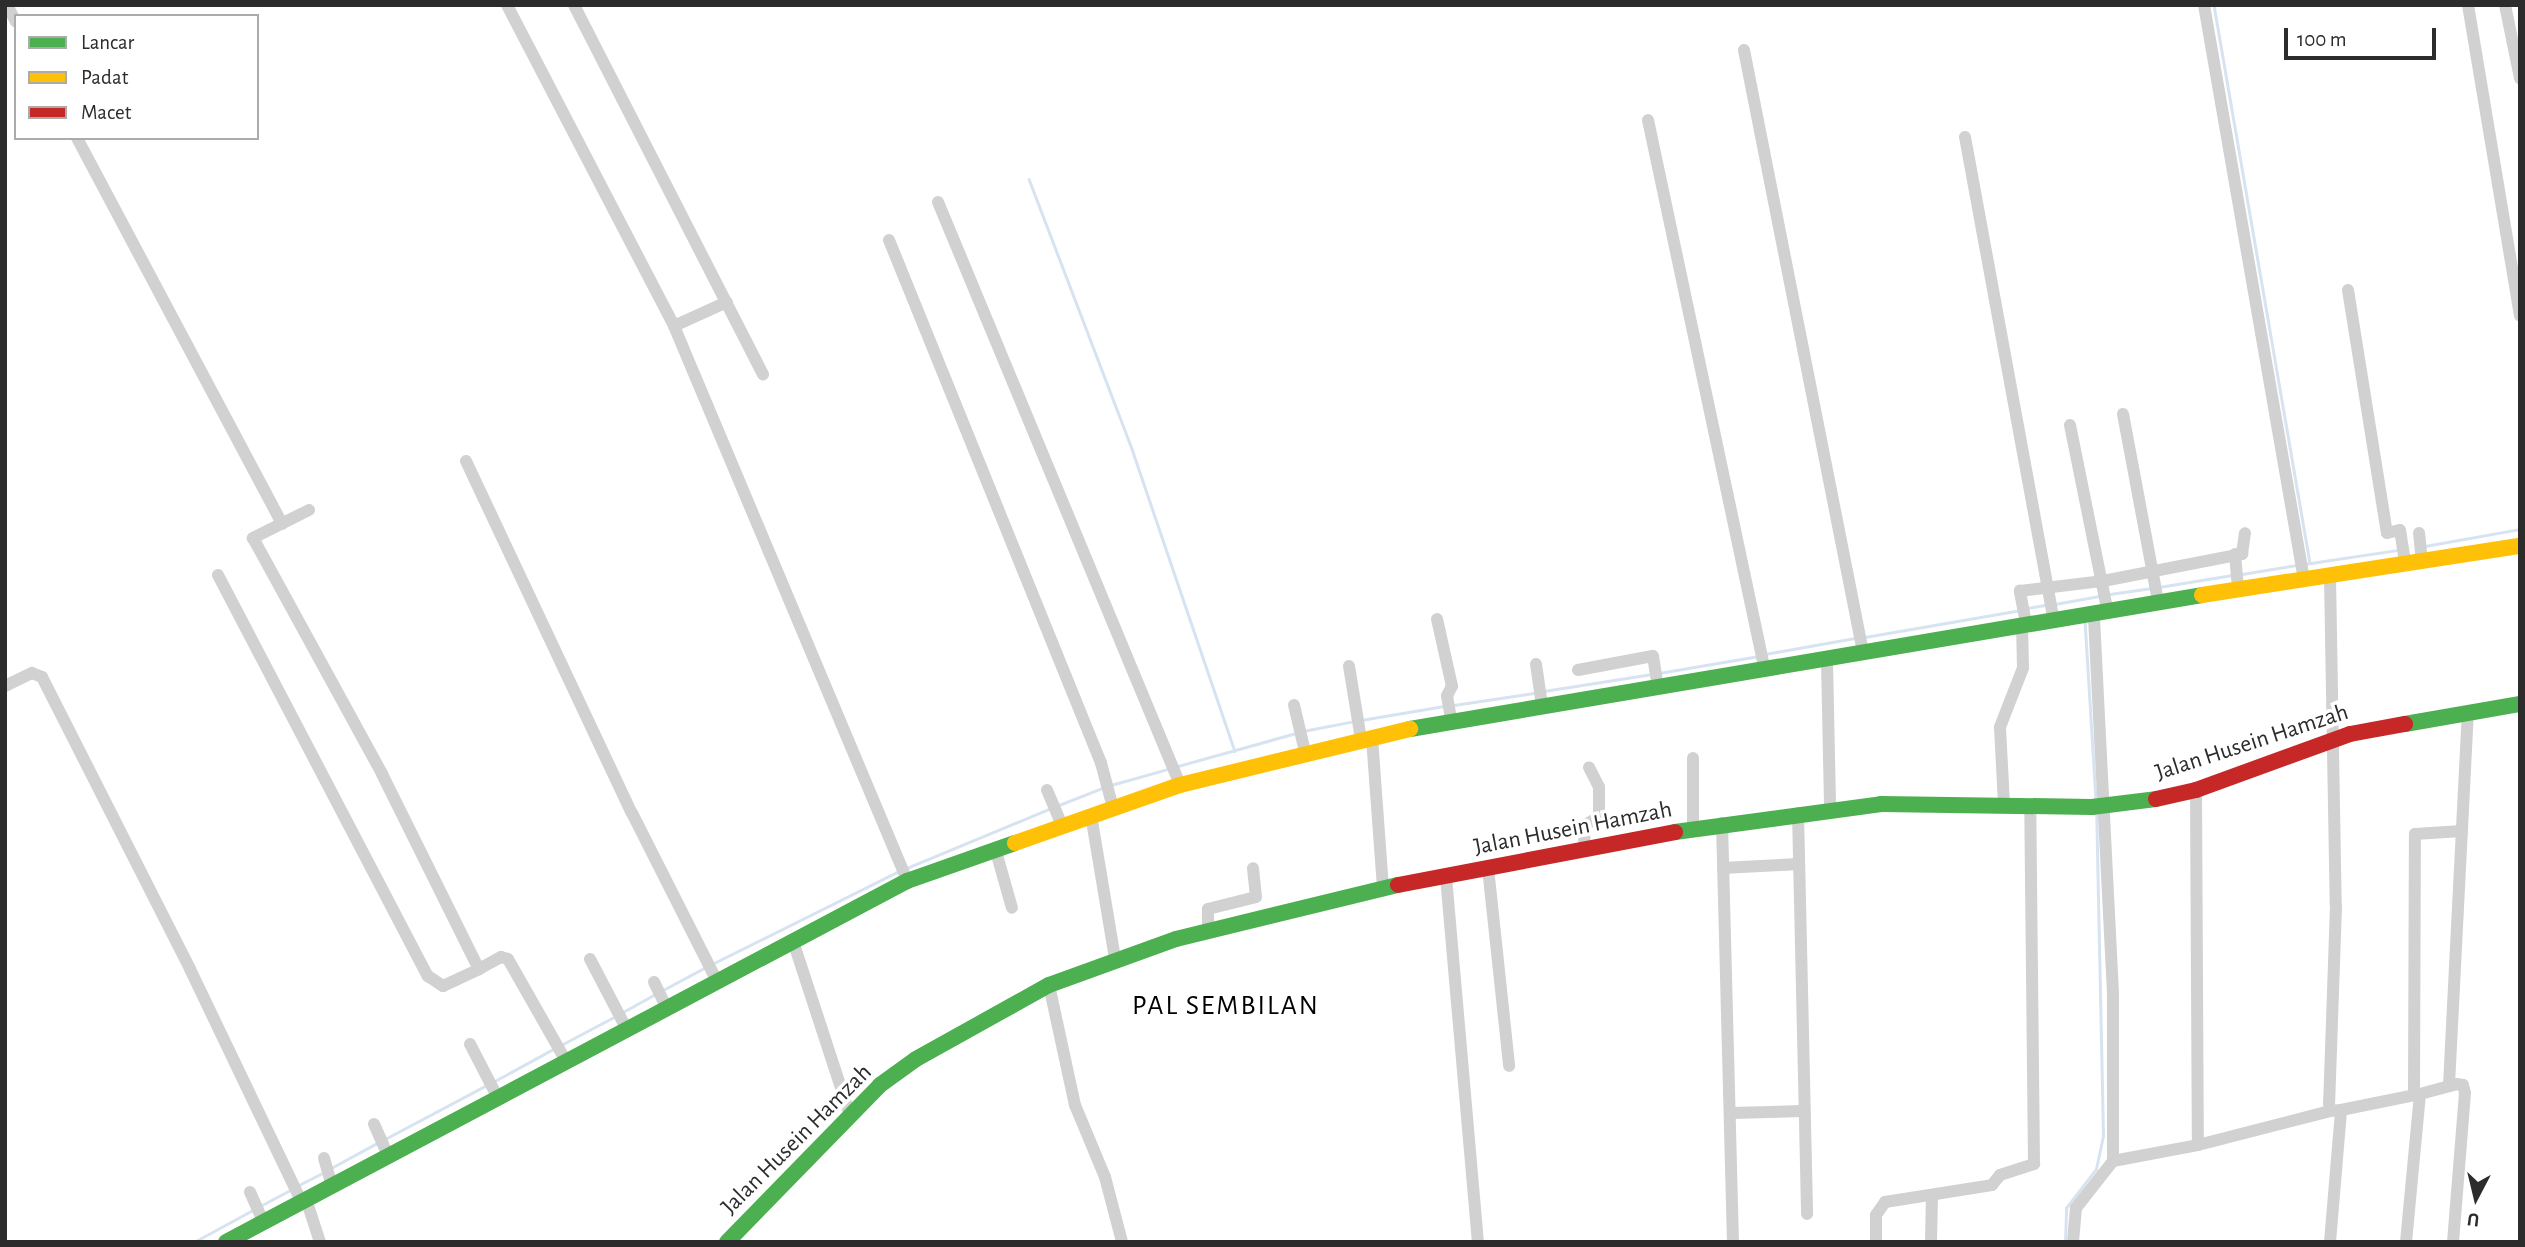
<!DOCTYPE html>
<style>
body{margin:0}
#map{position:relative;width:2525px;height:1247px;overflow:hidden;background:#fff;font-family:"Alegreya Sans",sans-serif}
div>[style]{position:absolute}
.stream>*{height:2.5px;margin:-1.25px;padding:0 1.25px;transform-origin:1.25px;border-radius:1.25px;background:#d7e3f0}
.street>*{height:12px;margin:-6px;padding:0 6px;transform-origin:6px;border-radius:6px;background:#d1d1d1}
.fast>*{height:16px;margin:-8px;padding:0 8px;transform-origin:8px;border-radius:8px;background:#4caf50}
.slow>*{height:16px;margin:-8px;padding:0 8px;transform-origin:8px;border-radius:8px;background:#ffc107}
.jam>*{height:16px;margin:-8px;padding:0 8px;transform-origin:8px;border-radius:8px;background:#c62828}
span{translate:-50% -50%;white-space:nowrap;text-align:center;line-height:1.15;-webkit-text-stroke:7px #fff;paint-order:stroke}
.street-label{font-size:24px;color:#2c2c2c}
.quarter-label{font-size:28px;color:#000;letter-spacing:2px}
.frame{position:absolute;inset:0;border:7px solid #2c2c2c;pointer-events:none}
.legend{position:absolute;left:14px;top:14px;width:245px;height:126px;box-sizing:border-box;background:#fff;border:2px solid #ababab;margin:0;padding:9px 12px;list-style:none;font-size:21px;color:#2c2c2c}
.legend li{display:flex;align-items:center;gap:14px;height:35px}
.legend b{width:35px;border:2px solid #ababab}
.north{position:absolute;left:2441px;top:1163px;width:70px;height:70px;-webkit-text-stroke:5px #fff;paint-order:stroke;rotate:187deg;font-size:19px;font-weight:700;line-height:28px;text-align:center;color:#2c2c2c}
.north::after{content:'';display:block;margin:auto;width:24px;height:32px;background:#2c2c2c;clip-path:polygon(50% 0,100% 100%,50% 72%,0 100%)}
.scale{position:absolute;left:2284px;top:28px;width:152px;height:32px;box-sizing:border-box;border:4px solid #2c2c2c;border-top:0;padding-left:9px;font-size:21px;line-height:24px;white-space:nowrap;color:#2c2c2c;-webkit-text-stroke:5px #fff;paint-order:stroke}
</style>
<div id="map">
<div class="stream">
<i style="left:2214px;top:5px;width:566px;rotate:80.24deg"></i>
<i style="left:1029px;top:179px;width:289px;rotate:69.1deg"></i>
<i style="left:1132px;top:449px;width:319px;rotate:71.2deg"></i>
<i style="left:2425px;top:546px;width:97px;rotate:-10.1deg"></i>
<i style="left:2304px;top:564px;width:95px;rotate:-8.5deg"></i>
<i style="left:2242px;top:574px;width:56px;rotate:-9.3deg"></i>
<i style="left:2159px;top:587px;width:74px;rotate:-9.3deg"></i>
<i style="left:2110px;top:594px;width:42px;rotate:-8.1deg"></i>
<i style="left:2055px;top:604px;width:46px;rotate:-10.1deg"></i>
<i style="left:2027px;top:608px;width:18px;rotate:-9deg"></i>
<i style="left:2085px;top:620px;width:179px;rotate:86.5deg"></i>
<i style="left:1865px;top:637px;width:158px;rotate:-9.8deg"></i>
<i style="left:1765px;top:654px;width:91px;rotate:-10.1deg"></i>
<i style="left:1659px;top:673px;width:101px;rotate:-9.6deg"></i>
<i style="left:1544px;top:691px;width:109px;rotate:-8.9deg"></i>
<i style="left:1454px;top:705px;width:81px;rotate:-8.5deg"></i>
<i style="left:1361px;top:720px;width:84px;rotate:-9.6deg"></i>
<i style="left:1303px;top:731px;width:53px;rotate:-10.9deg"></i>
<i style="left:1178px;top:766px;width:123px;rotate:-15.6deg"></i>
<i style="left:1111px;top:785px;width:59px;rotate:-15.7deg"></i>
<i style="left:1059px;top:805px;width:49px;rotate:-21.4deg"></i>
<i style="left:907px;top:868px;width:154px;rotate:-22.6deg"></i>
<i style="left:712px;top:964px;width:207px;rotate:-26.4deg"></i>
<i style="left:663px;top:990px;width:49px;rotate:-28.1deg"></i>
<i style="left:623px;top:1012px;width:35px;rotate:-29deg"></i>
<i style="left:561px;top:1045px;width:60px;rotate:-27.8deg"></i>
<i style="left:493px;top:1082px;width:71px;rotate:-28.7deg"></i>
<i style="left:385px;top:1139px;width:115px;rotate:-27.9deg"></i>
<i style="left:333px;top:1167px;width:52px;rotate:-28.5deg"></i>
<i style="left:299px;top:1185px;width:28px;rotate:-27deg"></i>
<i style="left:262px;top:1205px;width:32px;rotate:-28deg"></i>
<i style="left:194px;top:1242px;width:67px;rotate:-28.5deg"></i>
<i style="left:2065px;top:1242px;width:34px;rotate:-88deg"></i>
<i style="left:2066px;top:1208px;width:49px;rotate:-52.4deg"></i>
<i style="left:2096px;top:1169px;width:34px;rotate:-78deg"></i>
<i style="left:2103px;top:1136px;width:324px;rotate:-91.2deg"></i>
</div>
<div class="street">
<i style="left:7px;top:5px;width:19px;rotate:62deg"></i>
<i style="left:507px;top:5px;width:362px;rotate:62.5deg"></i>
<i style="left:674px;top:326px;width:601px;rotate:67.19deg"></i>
<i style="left:574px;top:5px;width:415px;rotate:62.9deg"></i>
<i style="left:2204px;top:5px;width:584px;rotate:80.13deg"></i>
<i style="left:2468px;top:5px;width:315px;rotate:80.5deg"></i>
<i style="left:2505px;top:5px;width:75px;rotate:78.4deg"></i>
<i style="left:1744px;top:50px;width:614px;rotate:78.82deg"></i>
<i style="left:1648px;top:120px;width:563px;rotate:78.01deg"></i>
<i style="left:1965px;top:137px;width:488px;rotate:79.6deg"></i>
<i style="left:77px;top:138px;width:437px;rotate:62deg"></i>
<i style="left:938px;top:202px;width:628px;rotate:67.44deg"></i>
<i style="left:889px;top:240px;width:564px;rotate:67.93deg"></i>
<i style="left:1101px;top:763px;width:42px;rotate:75deg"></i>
<i style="left:2348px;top:290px;width:246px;rotate:80.9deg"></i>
<i style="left:2387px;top:533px;width:13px;rotate:-13deg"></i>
<i style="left:2400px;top:530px;width:33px;rotate:81deg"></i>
<i style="left:674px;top:326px;width:58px;rotate:-24.4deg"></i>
<i style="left:2123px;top:414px;width:190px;rotate:79.4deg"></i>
<i style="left:2070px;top:425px;width:187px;rotate:78.6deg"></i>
<i style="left:466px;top:461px;width:389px;rotate:64.8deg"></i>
<i style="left:632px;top:813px;width:186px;rotate:63.2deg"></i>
<i style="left:309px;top:510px;width:63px;rotate:153.4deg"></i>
<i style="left:253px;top:538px;width:269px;rotate:61.3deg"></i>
<i style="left:382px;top:774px;width:218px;rotate:63.6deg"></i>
<i style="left:479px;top:969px;width:25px;rotate:-29deg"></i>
<i style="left:501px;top:957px;width:7px;rotate:16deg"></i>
<i style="left:508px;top:959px;width:117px;rotate:60.4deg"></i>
<i style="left:2419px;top:533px;width:27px;rotate:84deg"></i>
<i style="left:2235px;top:554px;width:36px;rotate:85deg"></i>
<i style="left:218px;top:575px;width:453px;rotate:62.4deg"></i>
<i style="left:428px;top:976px;width:18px;rotate:34deg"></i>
<i style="left:443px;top:986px;width:40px;rotate:-25deg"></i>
<i style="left:2330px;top:577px;width:329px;rotate:89deg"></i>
<i style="left:2336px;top:906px;width:197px;rotate:92deg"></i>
<i style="left:2329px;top:1103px;width:8px;rotate:83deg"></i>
<i style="left:2330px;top:1111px;width:11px;rotate:-5deg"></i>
<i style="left:2341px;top:1110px;width:81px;rotate:-11.4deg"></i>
<i style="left:2420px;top:1094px;width:149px;rotate:95.4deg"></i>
<i style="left:1437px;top:619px;width:69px;rotate:77.4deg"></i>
<i style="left:1452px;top:686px;width:11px;rotate:117deg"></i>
<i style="left:1447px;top:696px;width:23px;rotate:80deg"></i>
<i style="left:2026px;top:623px;width:33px;rotate:-101deg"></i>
<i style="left:2020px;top:591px;width:84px;rotate:-6.9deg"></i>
<i style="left:2103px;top:581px;width:142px;rotate:-11deg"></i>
<i style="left:2242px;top:554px;width:21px;rotate:-82deg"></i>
<i style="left:1827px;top:661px;width:147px;rotate:88.8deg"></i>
<i style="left:1536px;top:664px;width:41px;rotate:81.7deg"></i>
<i style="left:1349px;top:666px;width:74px;rotate:80.7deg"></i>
<i style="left:1578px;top:670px;width:76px;rotate:-10.6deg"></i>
<i style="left:1653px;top:656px;width:32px;rotate:81deg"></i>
<i style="left:5px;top:686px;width:30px;rotate:-26deg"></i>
<i style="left:32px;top:673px;width:11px;rotate:22deg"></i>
<i style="left:42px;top:677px;width:327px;rotate:63.1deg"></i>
<i style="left:190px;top:969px;width:259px;rotate:64.4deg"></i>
<i style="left:1294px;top:705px;width:48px;rotate:76.8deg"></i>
<i style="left:1372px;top:738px;width:150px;rotate:85.8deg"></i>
<i style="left:1047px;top:790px;width:36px;rotate:67deg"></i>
<i style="left:2196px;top:790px;width:355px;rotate:89.7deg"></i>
<i style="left:2198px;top:1145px;width:136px;rotate:-14.4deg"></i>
<i style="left:2004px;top:804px;width:77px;rotate:-93deg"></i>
<i style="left:2000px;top:727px;width:63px;rotate:-68.7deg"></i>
<i style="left:2023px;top:668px;width:44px;rotate:-91.3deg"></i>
<i style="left:1798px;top:813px;width:401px;rotate:88.7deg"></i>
<i style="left:1091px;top:815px;width:146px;rotate:80.5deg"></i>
<i style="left:1722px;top:823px;width:419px;rotate:88.5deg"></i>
<i style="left:1693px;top:829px;width:71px;rotate:-90deg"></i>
<i style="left:995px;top:848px;width:62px;rotate:74.2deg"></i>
<i style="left:1584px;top:850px;width:25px;rotate:-88deg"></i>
<i style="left:1585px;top:825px;width:16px;rotate:-30deg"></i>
<i style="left:1599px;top:817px;width:30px;rotate:-90deg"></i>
<i style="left:1599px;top:787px;width:22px;rotate:-117deg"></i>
<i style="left:1488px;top:868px;width:199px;rotate:83.9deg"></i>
<i style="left:1723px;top:868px;width:76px;rotate:-3deg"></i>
<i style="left:1446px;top:877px;width:366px;rotate:85deg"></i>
<i style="left:1208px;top:930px;width:21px;rotate:-90deg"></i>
<i style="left:1208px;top:909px;width:49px;rotate:-14deg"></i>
<i style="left:1256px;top:897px;width:29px;rotate:-96deg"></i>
<i style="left:793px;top:941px;width:183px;rotate:71.9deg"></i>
<i style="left:590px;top:959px;width:78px;rotate:62.4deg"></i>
<i style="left:654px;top:982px;width:28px;rotate:64deg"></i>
<i style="left:1049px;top:985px;width:123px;rotate:77.8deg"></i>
<i style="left:1075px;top:1105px;width:78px;rotate:67.4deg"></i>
<i style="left:1105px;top:1177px;width:67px;rotate:75.3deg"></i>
<i style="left:470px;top:1044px;width:61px;rotate:62.6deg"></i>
<i style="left:2449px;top:1085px;width:373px;rotate:-87.1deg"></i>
<i style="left:2420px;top:1094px;width:38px;rotate:-15deg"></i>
<i style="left:2457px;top:1084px;width:6px;rotate:9deg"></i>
<i style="left:2463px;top:1085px;width:8px;rotate:76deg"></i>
<i style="left:2465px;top:1093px;width:149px;rotate:94.6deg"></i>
<i style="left:2414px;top:1095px;width:261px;rotate:-89.8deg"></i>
<i style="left:2415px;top:834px;width:47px;rotate:-3.7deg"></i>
<i style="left:1731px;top:1113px;width:71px;rotate:-1.6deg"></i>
<i style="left:374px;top:1124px;width:32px;rotate:66deg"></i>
<i style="left:324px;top:1158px;width:26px;rotate:74deg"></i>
<i style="left:2113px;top:1161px;width:86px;rotate:-10.7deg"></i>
<i style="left:250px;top:1192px;width:32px;rotate:66deg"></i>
<i style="left:306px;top:1199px;width:45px;rotate:72deg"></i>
<i style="left:1876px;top:1242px;width:27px;rotate:-90deg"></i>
<i style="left:1876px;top:1215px;width:16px;rotate:-55deg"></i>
<i style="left:1885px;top:1202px;width:108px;rotate:-9deg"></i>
<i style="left:1992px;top:1185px;width:13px;rotate:-51deg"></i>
<i style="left:2000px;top:1175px;width:36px;rotate:-18deg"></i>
<i style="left:2034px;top:1164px;width:359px;rotate:-90.6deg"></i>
<i style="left:1931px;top:1242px;width:46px;rotate:-88.8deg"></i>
<i style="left:2073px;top:1242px;width:34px;rotate:-85deg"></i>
<i style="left:2076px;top:1208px;width:60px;rotate:-51.8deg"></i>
<i style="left:2113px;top:1161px;width:168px;rotate:-90deg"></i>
<i style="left:2113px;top:993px;width:381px;rotate:-92.9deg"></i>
<i style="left:2330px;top:1242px;width:132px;rotate:-85.2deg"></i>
</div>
<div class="fast">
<i style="left:2405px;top:724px;width:117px;rotate:-9.9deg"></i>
<i style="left:1410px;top:729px;width:803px;rotate:-9.6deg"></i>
<i style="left:1675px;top:832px;width:208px;rotate:-7.7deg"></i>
<i style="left:1881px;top:804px;width:211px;rotate:0.8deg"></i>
<i style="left:2092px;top:807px;width:64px;rotate:-7.1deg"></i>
<i style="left:226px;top:1242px;width:771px;rotate:-27.93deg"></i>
<i style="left:907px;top:881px;width:114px;rotate:-19.4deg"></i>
<i style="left:727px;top:1242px;width:219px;rotate:-45.7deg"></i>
<i style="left:880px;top:1085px;width:44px;rotate:-35.8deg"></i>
<i style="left:916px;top:1059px;width:152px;rotate:-29.1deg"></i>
<i style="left:1049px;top:985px;width:135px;rotate:-19.9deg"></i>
<i style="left:1176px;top:939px;width:228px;rotate:-13.7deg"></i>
</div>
<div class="slow">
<i style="left:2202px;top:595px;width:322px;rotate:-8.8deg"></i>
<i style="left:1015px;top:843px;width:175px;rotate:-19.4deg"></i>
<i style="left:1180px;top:785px;width:237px;rotate:-13.7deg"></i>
</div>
<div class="jam">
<i style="left:2156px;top:799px;width:41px;rotate:-12.7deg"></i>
<i style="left:2196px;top:790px;width:164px;rotate:-20deg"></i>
<i style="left:2350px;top:734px;width:56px;rotate:-10.3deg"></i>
<i style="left:1398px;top:885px;width:282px;rotate:-10.8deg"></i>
</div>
<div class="street-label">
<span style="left:2252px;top:743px;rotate:-18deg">Jalan Husein Hamzah</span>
<span style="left:1573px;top:829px;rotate:-11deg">Jalan Husein Hamzah</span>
<span style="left:797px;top:1140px;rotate:-45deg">Jalan Husein Hamzah</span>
</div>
<div class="quarter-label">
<span style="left:1226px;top:1006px">PAL SEMBILAN</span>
</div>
<div class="frame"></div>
<ul class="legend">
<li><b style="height:9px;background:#4caf50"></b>Lancar</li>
<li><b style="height:9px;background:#ffc107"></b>Padat</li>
<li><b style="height:9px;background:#c62828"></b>Macet</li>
</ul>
<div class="north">U</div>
<div class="scale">100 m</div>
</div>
